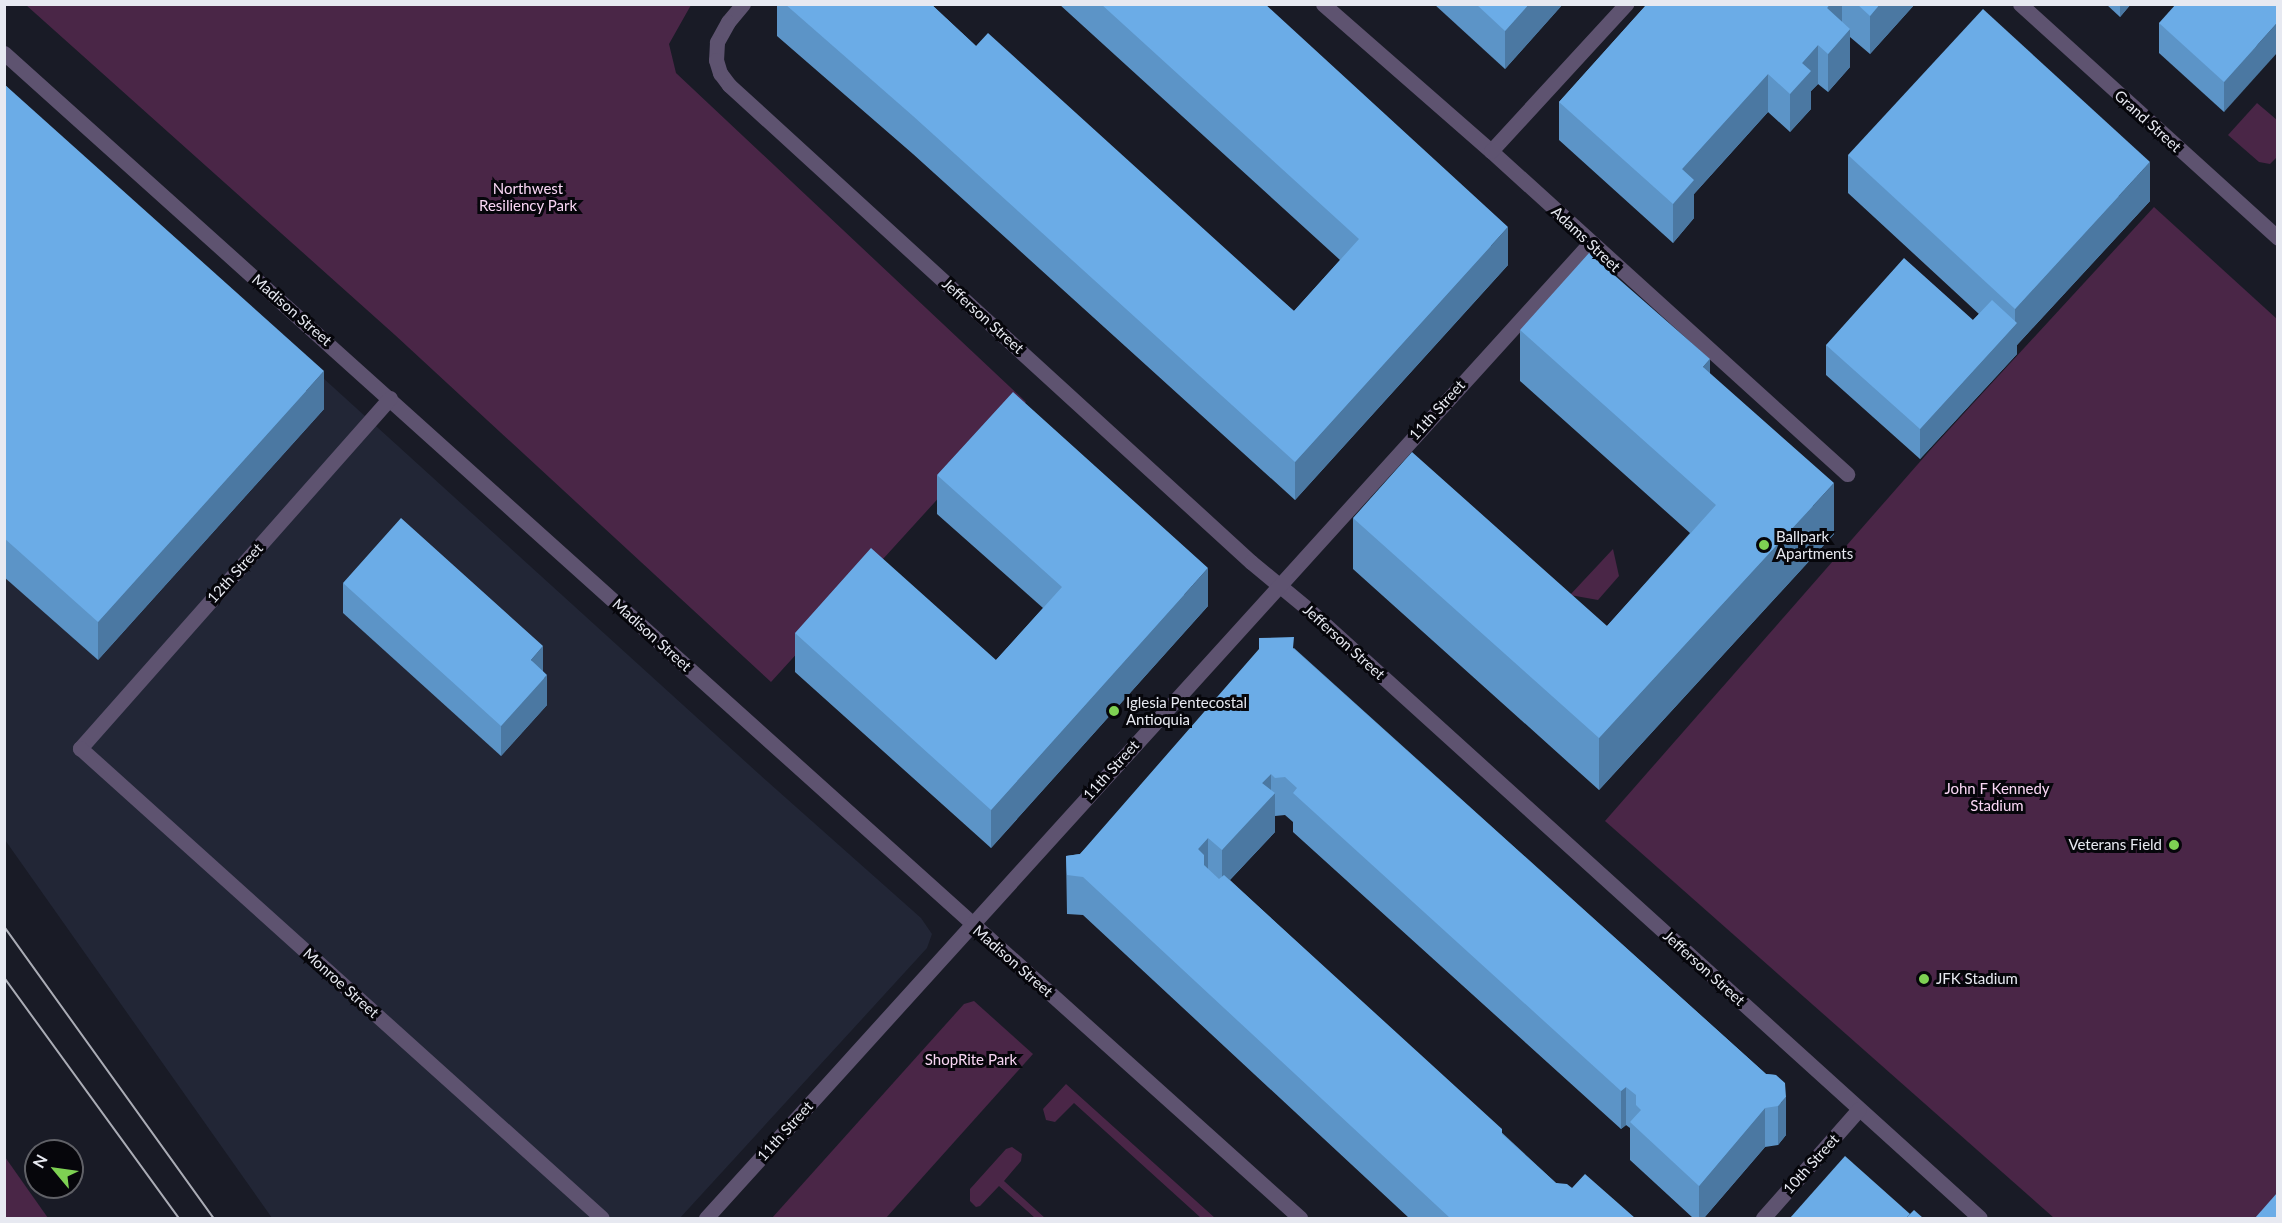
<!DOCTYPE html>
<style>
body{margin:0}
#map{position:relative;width:2282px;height:1223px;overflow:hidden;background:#191b26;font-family:Lato,sans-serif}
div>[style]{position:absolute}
.built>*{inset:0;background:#222636}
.green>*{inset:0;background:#4a2647}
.minor>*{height:15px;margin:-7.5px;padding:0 7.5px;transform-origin:7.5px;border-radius:7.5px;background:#5e5370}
.tram>*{height:1.5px;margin:-0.75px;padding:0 0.75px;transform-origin:0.75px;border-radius:0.75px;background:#aaacb5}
.wall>*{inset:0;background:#5c94c7}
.shaded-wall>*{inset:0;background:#4b78a2}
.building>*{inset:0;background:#6bace7}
.dots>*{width:16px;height:16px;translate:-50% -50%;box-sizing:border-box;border:3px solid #06060b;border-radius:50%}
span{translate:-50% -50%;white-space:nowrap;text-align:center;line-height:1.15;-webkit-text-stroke:6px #06060b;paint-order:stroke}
.street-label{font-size:15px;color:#e7e9f1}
.park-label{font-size:15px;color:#f9d6f4}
.poi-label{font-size:15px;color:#e7e9f1}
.left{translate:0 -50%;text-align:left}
.right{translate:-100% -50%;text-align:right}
.frame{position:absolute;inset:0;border:6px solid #e7e9f1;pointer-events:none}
.north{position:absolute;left:24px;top:1139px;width:60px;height:60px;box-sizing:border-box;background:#06060b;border:2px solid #606167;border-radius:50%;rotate:299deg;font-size:16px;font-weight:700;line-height:24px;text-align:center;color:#e7e9f1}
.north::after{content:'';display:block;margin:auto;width:21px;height:27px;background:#7ed153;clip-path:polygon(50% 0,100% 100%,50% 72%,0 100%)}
</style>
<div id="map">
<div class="built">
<i style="clip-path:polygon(5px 89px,759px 774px,921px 918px,932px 934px,927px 948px,680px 1218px,272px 1218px,5px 840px)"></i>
</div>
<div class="green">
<i style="clip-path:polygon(26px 5px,691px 5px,669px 44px,676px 73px,1026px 402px,771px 682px,395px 335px)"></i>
<i style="clip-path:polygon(2257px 103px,2277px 120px,2277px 157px,2270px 164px,2259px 162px,2228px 135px)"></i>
<i style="clip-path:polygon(2154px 207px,2277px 319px,2277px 1218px,2054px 1218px,1605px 821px,1932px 448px)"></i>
<i style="clip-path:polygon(1613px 549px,1619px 576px,1598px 600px,1570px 595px)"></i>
<i style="clip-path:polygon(974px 1001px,1033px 1054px,886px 1218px,772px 1218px,964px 1004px)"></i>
<i style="clip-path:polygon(1066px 1084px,1215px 1218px,1201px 1218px,1074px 1103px,1055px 1122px,1046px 1120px,1043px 1109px)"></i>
<i style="clip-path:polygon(1012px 1147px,1022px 1154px,1021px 1161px,1004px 1181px,1045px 1218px,1035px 1218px,999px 1186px,980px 1206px,976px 1207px,970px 1201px,970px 1189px,1006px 1149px)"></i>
<i style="clip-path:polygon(5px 1157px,48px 1218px,5px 1218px)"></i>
</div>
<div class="minor">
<i style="left:743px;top:4px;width:23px;rotate:130deg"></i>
<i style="left:728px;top:22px;width:23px;rotate:119deg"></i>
<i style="left:717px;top:42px;width:18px;rotate:93deg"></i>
<i style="left:716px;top:60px;width:14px;rotate:73deg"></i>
<i style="left:720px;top:73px;width:15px;rotate:53deg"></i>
<i style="left:729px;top:85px;width:707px;rotate:42.42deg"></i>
<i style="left:1251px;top:562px;width:75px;rotate:39.6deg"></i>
<i style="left:1309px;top:610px;width:905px;rotate:42.18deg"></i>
<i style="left:1323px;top:4px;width:223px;rotate:41.2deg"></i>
<i style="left:1491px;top:151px;width:481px;rotate:42.2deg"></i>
<i style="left:2020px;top:4px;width:348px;rotate:42.2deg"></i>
<i style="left:4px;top:53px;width:1743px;rotate:41.95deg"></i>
<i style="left:1491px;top:151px;width:200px;rotate:-47.4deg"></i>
<i style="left:390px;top:398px;width:468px;rotate:131.5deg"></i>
<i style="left:80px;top:748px;width:702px;rotate:42deg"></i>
<i style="left:706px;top:1218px;width:1316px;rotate:-47.8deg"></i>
<i style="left:1763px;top:1218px;width:145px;rotate:-48.6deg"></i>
</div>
<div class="tram">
<i style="left:4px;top:926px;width:360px;rotate:54.3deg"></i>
<i style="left:4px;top:977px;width:298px;rotate:54deg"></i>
</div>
<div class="wall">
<i style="clip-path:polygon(777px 4px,931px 4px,976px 46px,1294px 311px,1340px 260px,1059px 4px,1265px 4px,1508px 265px,1295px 500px,913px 154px,777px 36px)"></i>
<i style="clip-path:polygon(1434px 4px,1563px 4px,1505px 69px)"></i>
<i style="clip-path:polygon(1647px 4px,1915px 4px,1870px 54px,1850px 37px,1850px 67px,1828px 92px,1818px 84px,1811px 91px,1811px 109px,1790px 132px,1768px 112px,1694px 194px,1694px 218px,1673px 243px,1559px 140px,1559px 102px)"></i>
<i style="clip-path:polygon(2106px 4px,2131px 4px,2120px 17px)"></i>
<i style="clip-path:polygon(2277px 4px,2224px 112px,2159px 53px,2159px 23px)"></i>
<i style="clip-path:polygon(4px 84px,324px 409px,98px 660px,4px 577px)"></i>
<i style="clip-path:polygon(1848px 155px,2150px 201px,2017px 345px,2017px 354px,1920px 459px,1826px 375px,1826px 345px,1973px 320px,1979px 314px,1848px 193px)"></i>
<i style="clip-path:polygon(1520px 330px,1710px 374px,1834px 534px,1599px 790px,1353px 569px,1353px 518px,1607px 626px,1690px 533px,1520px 381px)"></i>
<i style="clip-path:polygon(937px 475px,1208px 606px,991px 848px,795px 672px,795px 633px,996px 660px,1043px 608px,937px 514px)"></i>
<i style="clip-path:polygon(343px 583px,543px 671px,547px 705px,501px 756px,343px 613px)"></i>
<i style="clip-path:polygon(1294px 648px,1766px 1074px,1776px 1075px,1786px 1135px,1778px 1145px,1765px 1147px,1704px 1218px,1693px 1218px,1630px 1160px,1630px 1128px,1626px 1125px,1621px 1129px,1293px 832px,1293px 822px,1285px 815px,1275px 816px,1275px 832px,1230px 880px,1556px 1183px,1572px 1188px,1635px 1218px,1409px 1218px,1083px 915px,1067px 914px,1066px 856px,1080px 854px)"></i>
</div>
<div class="shaded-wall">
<i style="clip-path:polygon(1529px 4px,1563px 4px,1505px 69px,1505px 31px)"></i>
<i style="clip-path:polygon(1830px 4px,1842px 4px,1842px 30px,1827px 8px)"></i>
<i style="clip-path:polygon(1880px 4px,1915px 4px,1870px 54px,1870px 16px)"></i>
<i style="clip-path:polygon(2120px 4px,2131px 4px,2120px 17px)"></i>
<i style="clip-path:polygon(2277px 23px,2277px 53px,2224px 112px,2224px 82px)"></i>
<i style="clip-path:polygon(1850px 29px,1850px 67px,1828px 92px,1828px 54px)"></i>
<i style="clip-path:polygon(1818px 45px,1818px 84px,1811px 91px,1811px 109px,1790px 132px,1790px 94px,1802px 63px)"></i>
<i style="clip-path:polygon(1768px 74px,1768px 112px,1694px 194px,1694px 218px,1673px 243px,1673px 204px,1682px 169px)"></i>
<i style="clip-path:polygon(2150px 162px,2150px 201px,2017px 345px,2017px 354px,1920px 459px,1920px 429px,2015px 325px,2015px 309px)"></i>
<i style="clip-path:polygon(1508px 227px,1508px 265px,1295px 500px,1295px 462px)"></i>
<i style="clip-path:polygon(1710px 359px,1710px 410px,1703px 367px)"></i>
<i style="clip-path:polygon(324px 371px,324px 409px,98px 660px,98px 622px)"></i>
<i style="clip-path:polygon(1834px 483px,1834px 534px,1599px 790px,1599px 738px)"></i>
<i style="clip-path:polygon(1208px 568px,1208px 606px,991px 848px,991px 810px)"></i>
<i style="clip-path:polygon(543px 646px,543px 676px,531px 660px)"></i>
<i style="clip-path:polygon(547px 675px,547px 705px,501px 756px,501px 726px)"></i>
<i style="clip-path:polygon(1271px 774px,1271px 797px,1275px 793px,1275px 832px,1222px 888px,1222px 850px,1262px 783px)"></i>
<i style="clip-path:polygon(1208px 838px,1208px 877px,1198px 849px)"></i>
<i style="clip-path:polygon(1626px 1087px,1626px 1125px,1621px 1129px,1621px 1091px)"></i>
<i style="clip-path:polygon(1786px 1097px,1786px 1135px,1778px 1145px,1778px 1106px)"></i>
<i style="clip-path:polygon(1765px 1108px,1765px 1147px,1704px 1218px,1699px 1218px,1699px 1186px)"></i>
</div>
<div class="building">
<i style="clip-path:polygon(785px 4px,931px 4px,976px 46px,988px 33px,1294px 311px,1359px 239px,1101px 4px,1265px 4px,1508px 227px,1295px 462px,913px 116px)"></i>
<i style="clip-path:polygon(1476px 4px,1529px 4px,1505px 31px)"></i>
<i style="clip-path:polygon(1647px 4px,1830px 4px,1827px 8px,1850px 29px,1828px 54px,1818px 45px,1802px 63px,1811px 71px,1790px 94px,1768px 74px,1682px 169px,1694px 180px,1673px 204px,1559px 102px)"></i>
<i style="clip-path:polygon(1857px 4px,1880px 4px,1870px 16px)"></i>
<i style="clip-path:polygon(2176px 4px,2277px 4px,2277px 23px,2224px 82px,2159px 23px)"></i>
<i style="clip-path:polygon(1983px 9px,2150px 162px,2015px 309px,1848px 155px)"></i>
<i style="clip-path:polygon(4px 84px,324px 371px,98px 622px,4px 538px)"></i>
<i style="clip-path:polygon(1589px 253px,1710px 359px,1703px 367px,1834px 483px,1599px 738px,1353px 518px,1412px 452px,1607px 626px,1716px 505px,1520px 330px)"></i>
<i style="clip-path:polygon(1904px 258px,1973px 320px,1992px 300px,2017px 323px,1920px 429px,1826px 345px)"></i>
<i style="clip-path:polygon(1013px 392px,1208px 568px,991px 810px,795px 633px,871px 548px,996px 660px,1062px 587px,937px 475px)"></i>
<i style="clip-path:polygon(401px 518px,543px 646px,531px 660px,547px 675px,501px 726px,343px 583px)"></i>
<i style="clip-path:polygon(1294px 637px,1293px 648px,1766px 1074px,1776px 1075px,1785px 1083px,1786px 1097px,1778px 1106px,1765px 1108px,1699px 1186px,1630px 1122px,1641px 1110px,1636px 1105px,1636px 1095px,1626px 1087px,1621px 1091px,1293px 793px,1297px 788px,1285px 777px,1275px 778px,1271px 774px,1262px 783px,1275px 793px,1222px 850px,1208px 838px,1198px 849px,1204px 855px,1204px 865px,1219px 879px,1224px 875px,1502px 1129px,1502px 1134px,1556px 1183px,1567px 1184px,1572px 1188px,1585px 1174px,1635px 1218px,1450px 1218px,1083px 877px,1067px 875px,1066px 856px,1080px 854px,1259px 649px,1259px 638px)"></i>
<i style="clip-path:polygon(1845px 1156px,1910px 1214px,1906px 1218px,1790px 1218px)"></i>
<i style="clip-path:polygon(2277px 1193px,2277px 1218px,2255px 1218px)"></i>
<i style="clip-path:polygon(1914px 1210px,1923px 1218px,1906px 1218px)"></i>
</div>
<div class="dots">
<i style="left:1764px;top:545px;background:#7ed153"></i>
<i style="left:1114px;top:711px;background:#7ed153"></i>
<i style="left:2174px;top:845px;background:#7ed153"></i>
<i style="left:1924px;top:979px;background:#7ed153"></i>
</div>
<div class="street-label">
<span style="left:2148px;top:121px;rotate:42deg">Grand Street</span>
<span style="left:1586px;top:239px;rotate:43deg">Adams Street</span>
<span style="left:292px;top:310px;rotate:41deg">Madison Street</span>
<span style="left:983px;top:316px;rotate:42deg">Jefferson Street</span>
<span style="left:1437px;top:410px;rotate:-48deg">11th Street</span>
<span style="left:235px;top:573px;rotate:-48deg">12th Street</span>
<span style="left:652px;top:635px;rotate:42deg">Madison Street</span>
<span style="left:1344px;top:642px;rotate:42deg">Jefferson Street</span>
<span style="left:1111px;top:770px;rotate:-48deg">11th Street</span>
<span style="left:1013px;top:961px;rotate:41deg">Madison Street</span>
<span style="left:1704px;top:968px;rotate:42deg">Jefferson Street</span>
<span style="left:341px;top:983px;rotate:42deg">Monroe Street</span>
<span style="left:785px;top:1131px;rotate:-48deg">11th Street</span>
<span style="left:1811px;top:1164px;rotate:-48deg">10th Street</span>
</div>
<div class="park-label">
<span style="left:528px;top:197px">Northwest<br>Resiliency Park</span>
<span style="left:1997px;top:797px">John F Kennedy<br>Stadium</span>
<span style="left:971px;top:1060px">ShopRite Park</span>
</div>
<div class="poi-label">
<span class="left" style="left:1776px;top:545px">Ballpark<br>Apartments</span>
<span class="left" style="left:1126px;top:711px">Iglesia Pentecostal<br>Antioquia</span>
<span class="right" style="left:2162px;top:845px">Veterans Field</span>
<span class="left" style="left:1936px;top:979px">JFK Stadium</span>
</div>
<div class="frame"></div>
<div class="north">N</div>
</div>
